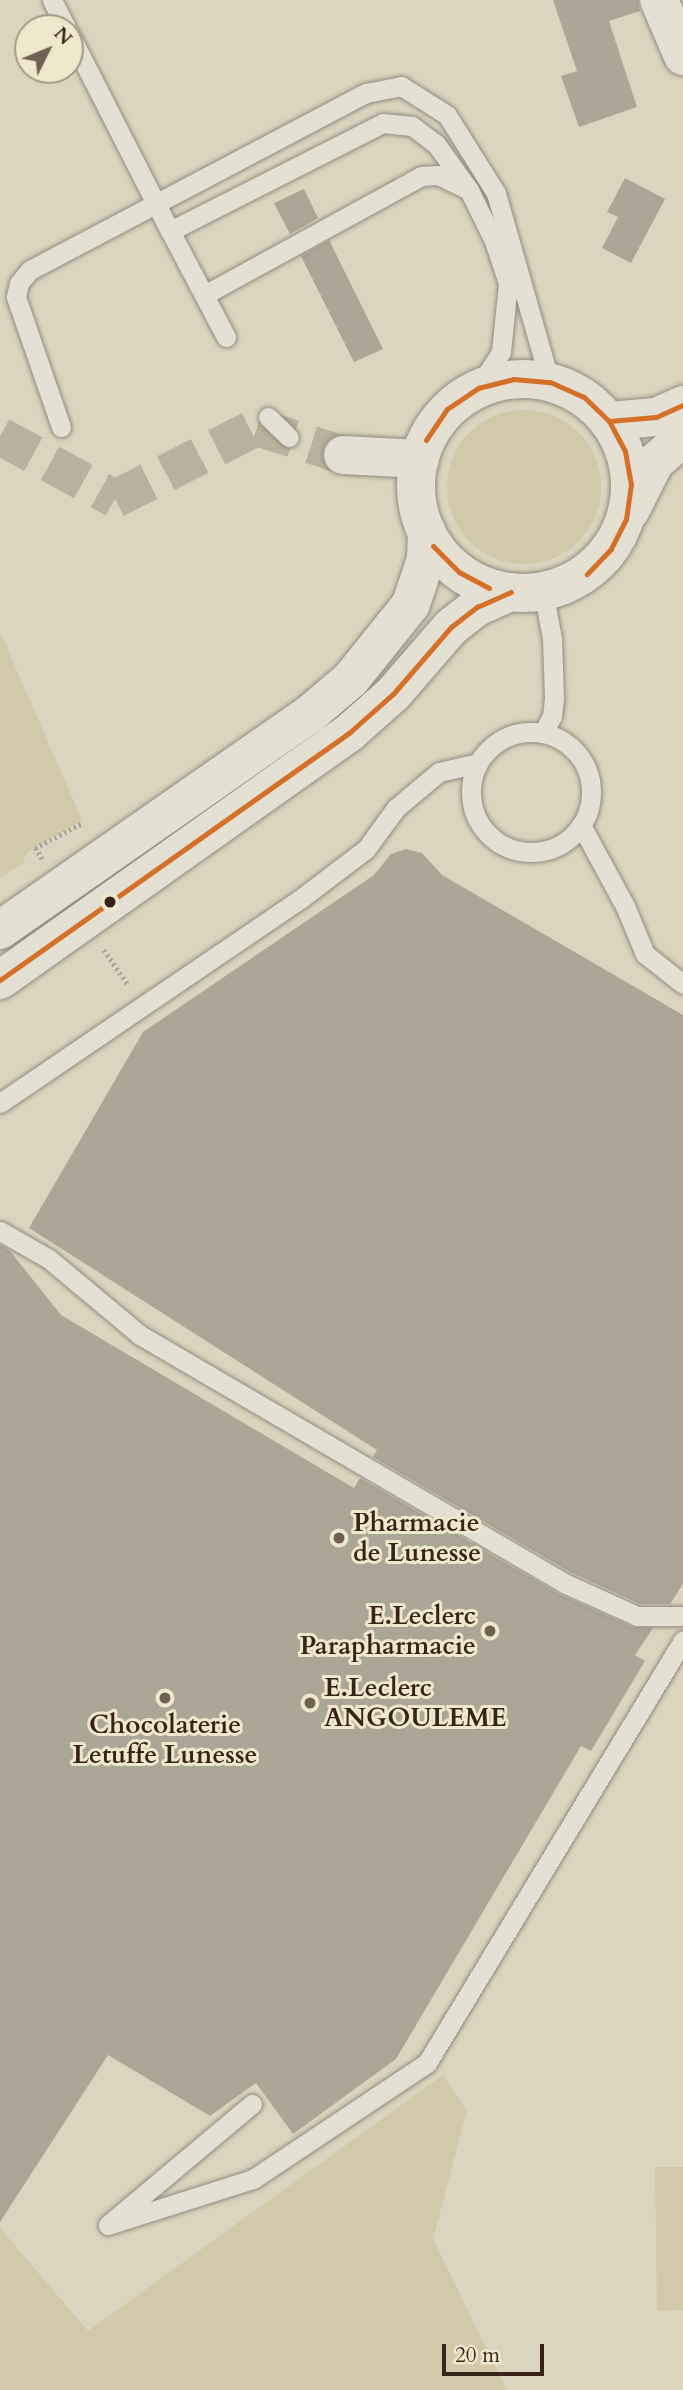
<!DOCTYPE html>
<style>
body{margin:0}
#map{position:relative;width:683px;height:2390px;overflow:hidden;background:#dbd5bf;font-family:Cardo,serif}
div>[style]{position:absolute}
.green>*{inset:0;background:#d2c8aa}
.round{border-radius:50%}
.building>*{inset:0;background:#aca697}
.street-tunnel>*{height:38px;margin-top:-19px;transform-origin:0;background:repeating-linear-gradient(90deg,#bab29e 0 38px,transparent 0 57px)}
.path>*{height:4.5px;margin-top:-2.25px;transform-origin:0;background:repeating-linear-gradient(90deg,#a5a097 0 2px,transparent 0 5.5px)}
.roads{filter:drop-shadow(0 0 2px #928c7f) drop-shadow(0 0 2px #928c7f)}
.lane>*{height:19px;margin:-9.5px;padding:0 9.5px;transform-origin:9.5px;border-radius:9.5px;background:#e4e0d4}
.lane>.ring{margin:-9.5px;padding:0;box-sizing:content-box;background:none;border:19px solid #e4e0d4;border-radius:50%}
.street>*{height:38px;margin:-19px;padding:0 19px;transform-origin:19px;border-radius:19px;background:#e4e0d4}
.street>.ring{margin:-19px;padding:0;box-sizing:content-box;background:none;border:38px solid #e4e0d4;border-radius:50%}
.bus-1>*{height:5px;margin:-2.5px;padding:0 2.5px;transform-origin:2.5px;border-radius:2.5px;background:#d57029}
.dots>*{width:19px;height:19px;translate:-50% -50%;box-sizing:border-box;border:4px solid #f0e8cd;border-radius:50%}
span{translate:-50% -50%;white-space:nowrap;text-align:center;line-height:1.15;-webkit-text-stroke:6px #f0e8cd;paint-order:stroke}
.poi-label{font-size:26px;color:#362419;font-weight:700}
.left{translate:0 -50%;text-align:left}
.right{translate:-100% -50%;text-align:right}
.north{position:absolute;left:14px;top:14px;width:70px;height:70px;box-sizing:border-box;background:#f0e8cd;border:2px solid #a69a85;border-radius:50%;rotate:47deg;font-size:19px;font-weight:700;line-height:28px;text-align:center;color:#362419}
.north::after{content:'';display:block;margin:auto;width:24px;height:32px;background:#706253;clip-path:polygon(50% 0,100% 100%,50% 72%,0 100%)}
.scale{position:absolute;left:442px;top:2344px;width:102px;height:32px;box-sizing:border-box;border:4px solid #362419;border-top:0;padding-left:9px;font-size:21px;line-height:24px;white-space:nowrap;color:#362419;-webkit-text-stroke:5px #f0e8cd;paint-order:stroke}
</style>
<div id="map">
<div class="green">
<i class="round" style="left:447px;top:410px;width:154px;height:154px"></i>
<i style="clip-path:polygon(0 632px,82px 820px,27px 852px,23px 863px,0 878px)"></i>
<i style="clip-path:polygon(443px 2075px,467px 2111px,433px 2239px,507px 2390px,0 2390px,0 2228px,88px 2331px)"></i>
<i style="clip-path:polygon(655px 2167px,683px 2167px,683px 2310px,657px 2311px)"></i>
</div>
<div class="building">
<i style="clip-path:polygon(553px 0,638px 0,640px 11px,609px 21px,637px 107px,579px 127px,561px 76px,577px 71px)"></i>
<i style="clip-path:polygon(625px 178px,665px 199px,631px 263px,602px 248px,618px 217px,607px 212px)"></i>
<i style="clip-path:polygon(304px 189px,318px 218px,290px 234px,274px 203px)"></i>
<i style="clip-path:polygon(329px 240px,383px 349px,354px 362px,301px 256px)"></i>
<i style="clip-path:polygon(406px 849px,422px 853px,442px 875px,683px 1015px,683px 1584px,670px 1604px,640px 1604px,570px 1572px,373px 1457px,377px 1450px,29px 1228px,143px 1032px,374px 875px,391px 854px)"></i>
<i style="clip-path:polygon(0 1245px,10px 1251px,61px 1315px,354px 1488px,360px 1478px,559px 1594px,632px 1627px,653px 1628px,635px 1655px,645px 1661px,591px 1751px,581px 1746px,396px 2059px,293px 2134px,256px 2083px,210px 2116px,108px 2055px,0 2222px)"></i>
</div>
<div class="street-tunnel">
<i style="left:0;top:436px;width:131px;rotate:28.7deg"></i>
<i style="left:115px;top:499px;width:159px;rotate:-26.9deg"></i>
<i style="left:257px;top:427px;width:90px;rotate:18deg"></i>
</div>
<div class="path">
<i style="left:42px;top:859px;width:13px;rotate:-122deg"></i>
<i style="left:35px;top:848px;width:53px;rotate:-28deg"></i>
<i style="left:104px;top:950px;width:44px;rotate:55.2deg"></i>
</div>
<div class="roads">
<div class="lane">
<i style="left:52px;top:0;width:31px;rotate:63deg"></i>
<i style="left:70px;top:35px;width:220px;rotate:63deg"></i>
<i style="left:204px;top:295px;width:247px;rotate:-28.7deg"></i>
<i style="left:421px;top:176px;width:17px;rotate:-3deg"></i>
<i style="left:438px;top:175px;width:32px;rotate:26deg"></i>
<i style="left:226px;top:337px;width:120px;rotate:-117.8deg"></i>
<i style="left:170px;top:231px;width:239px;rotate:-26.9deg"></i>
<i style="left:383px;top:123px;width:29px;rotate:6deg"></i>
<i style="left:412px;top:126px;width:30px;rotate:37deg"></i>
<i style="left:436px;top:144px;width:57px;rotate:54.3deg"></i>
<i style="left:469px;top:190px;width:57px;rotate:63.9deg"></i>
<i style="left:494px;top:241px;width:44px;rotate:71.6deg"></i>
<i style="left:508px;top:283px;width:69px;rotate:95.8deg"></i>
<i style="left:501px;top:352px;width:43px;rotate:122.6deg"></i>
<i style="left:268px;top:417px;width:29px;rotate:44deg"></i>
<i style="left:61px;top:427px;width:138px;rotate:-109.1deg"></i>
<i style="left:16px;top:297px;width:14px;rotate:-78deg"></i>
<i style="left:19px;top:283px;width:17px;rotate:-50deg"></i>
<i style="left:30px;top:270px;width:380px;rotate:-27.8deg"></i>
<i style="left:366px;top:93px;width:36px;rotate:-11deg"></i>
<i style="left:401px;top:86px;width:54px;rotate:32.2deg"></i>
<i style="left:447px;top:115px;width:92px;rotate:57.9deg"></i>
<i style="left:496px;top:193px;width:197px;rotate:74.1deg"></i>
<i style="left:543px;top:591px;width:48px;rotate:79.2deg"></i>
<i style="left:552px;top:638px;width:60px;rotate:88.1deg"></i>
<i style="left:554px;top:698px;width:18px;rotate:96deg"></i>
<i style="left:552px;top:716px;width:19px;rotate:118deg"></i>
<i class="ring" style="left:471px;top:732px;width:101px;height:101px"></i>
<i style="left:581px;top:825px;width:92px;rotate:61.5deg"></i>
<i style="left:625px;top:906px;width:52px;rotate:67.4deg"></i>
<i style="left:645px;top:954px;width:48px;rotate:38.3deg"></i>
<i style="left:0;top:1103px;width:361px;rotate:-34.2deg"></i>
<i style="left:299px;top:900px;width:84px;rotate:-37.3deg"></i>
<i style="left:366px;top:849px;width:51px;rotate:-53.8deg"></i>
<i style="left:396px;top:808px;width:56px;rotate:-39.9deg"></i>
<i style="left:439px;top:772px;width:39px;rotate:-13deg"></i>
<i style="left:0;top:1231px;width:56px;rotate:29.7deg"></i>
<i style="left:49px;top:1259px;width:119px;rotate:39.9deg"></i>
<i style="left:140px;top:1335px;width:491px;rotate:30.3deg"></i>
<i style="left:564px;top:1583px;width:80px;rotate:24.3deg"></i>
<i style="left:637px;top:1616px;width:46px"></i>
<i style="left:252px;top:2104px;width:188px;rotate:140deg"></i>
<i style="left:108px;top:2225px;width:152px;rotate:-17.6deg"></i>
<i style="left:253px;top:2179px;width:209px;rotate:-33.7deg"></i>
<i style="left:427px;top:2063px;width:494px;rotate:-58.8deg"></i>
</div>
<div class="street">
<i style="left:659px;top:0;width:61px;rotate:66.8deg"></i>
<i class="ring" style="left:416px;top:379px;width:176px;height:176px"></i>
<i style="left:609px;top:421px;width:47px;rotate:-4.9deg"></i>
<i style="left:656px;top:417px;width:30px;rotate:-24deg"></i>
<i style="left:343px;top:455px;width:77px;rotate:3deg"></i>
<i style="left:630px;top:511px;width:55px;rotate:-63deg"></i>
<i style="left:655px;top:462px;width:37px;rotate:-41deg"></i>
<i style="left:0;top:930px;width:378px;rotate:-34.9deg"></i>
<i style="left:310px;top:714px;width:54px;rotate:-40.5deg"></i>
<i style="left:351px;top:679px;width:96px;rotate:-51.3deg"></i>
<i style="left:411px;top:604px;width:47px;rotate:-71.6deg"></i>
<i style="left:426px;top:559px;width:27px;rotate:-88deg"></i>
<i style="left:0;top:980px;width:429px;rotate:-35.3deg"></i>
<i style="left:350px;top:732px;width:57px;rotate:-41.5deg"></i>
<i style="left:393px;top:694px;width:89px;rotate:-49.1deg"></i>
<i style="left:451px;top:627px;width:33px;rotate:-38deg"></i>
<i style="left:477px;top:607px;width:37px;rotate:-24deg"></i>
</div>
</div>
<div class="bus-1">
<i style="left:609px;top:421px;width:47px;rotate:-4.9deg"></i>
<i style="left:656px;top:417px;width:30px;rotate:-24deg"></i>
<i style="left:426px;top:440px;width:37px;rotate:-56deg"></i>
<i style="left:447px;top:409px;width:37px;rotate:-34deg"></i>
<i style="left:478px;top:388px;width:36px;rotate:-14deg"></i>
<i style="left:513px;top:379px;width:37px;rotate:5deg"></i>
<i style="left:550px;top:382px;width:37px;rotate:24deg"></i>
<i style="left:584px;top:397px;width:35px;rotate:44deg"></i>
<i style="left:609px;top:421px;width:34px;rotate:62deg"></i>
<i style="left:625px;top:451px;width:34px;rotate:80deg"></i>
<i style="left:631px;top:484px;width:35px;rotate:98deg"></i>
<i style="left:626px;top:519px;width:34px;rotate:117deg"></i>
<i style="left:611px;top:549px;width:35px;rotate:134deg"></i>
<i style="left:433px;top:546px;width:37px;rotate:45deg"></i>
<i style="left:459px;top:572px;width:34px;rotate:28deg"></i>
<i style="left:0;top:980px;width:429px;rotate:-35.3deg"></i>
<i style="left:350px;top:732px;width:57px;rotate:-41.5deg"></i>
<i style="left:393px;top:694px;width:89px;rotate:-49.1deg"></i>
<i style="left:451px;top:627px;width:33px;rotate:-38deg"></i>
<i style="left:477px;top:607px;width:37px;rotate:-24deg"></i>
</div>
<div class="dots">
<i style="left:110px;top:902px;background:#362419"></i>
<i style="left:339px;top:1538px;background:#706253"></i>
<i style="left:490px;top:1631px;background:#706253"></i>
<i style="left:165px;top:1698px;background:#706253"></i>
<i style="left:310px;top:1703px;background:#706253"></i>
</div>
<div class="poi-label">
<span class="left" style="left:353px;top:1538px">Pharmacie<br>de Lunesse</span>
<span class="right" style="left:476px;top:1631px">E.Leclerc<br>Parapharmacie</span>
<span class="left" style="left:324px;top:1703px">E.Leclerc<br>ANGOULEME</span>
<span style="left:165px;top:1740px">Chocolaterie<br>Letuffe Lunesse</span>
</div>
<div class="north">N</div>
<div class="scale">20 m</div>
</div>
